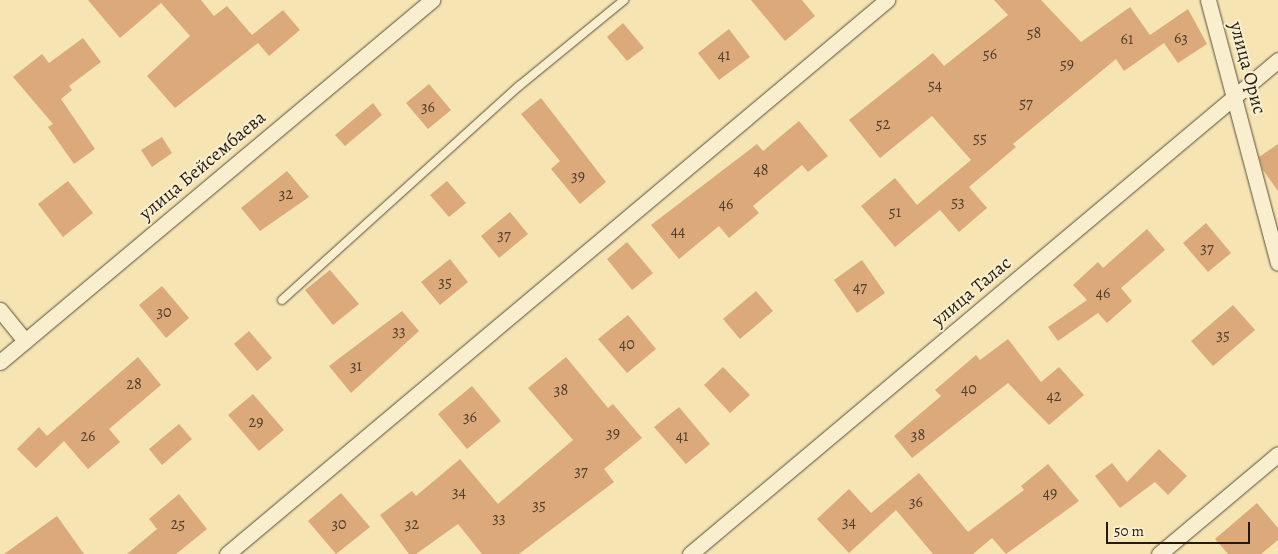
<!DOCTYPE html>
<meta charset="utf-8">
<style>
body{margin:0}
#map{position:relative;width:1278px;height:554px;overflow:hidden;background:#f6e5b3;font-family:Alegreya,serif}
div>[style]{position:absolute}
.building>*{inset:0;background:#dba97a}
.roads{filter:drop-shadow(0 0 1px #584d3a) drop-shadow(0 0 1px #584d3a)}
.lane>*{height:8px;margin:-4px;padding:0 4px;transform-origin:4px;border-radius:4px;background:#f9eece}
.street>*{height:15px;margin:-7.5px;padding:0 7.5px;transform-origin:7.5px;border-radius:7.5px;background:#f9eece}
span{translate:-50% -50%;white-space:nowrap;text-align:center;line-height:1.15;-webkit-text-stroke:4px #f9eece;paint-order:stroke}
.number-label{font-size:16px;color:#513e2c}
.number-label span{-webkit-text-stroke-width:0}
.street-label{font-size:19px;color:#231a12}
.scale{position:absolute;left:1106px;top:522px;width:144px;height:22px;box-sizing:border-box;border:2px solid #231a12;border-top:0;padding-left:6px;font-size:15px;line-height:18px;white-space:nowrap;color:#231a12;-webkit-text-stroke:4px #f9eece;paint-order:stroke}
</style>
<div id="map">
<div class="building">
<i style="clip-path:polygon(88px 0,201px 0,214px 16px,227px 6px,252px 35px,283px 10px,300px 30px,269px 56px,258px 43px,175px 108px,147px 76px,190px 36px,161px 3px,120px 38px)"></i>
<i style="clip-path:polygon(751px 0,802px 0,815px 16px,785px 41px)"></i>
<i style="clip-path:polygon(994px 0,1041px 0,1081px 42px,1130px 7px,1150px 35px,1188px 9px,1207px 44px,1178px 63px,1164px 43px,1124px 71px,1116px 59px,1013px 144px,1016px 147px,969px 187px,987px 208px,959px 232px,940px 210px,895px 247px,861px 206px,895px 178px,917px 205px,971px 160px,932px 116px,880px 158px,849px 120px,933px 53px,944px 66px,1008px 15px)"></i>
<i style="clip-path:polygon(623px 23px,644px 48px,627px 61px,607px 37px)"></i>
<i style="clip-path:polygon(729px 29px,750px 57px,719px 80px,698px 53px)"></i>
<i style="clip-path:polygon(83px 38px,101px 62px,69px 86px,72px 90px,61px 99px,95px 149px,74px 164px,48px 127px,53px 124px,13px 77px,42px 54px,49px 63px)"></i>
<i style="clip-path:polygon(429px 84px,451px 110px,428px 129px,406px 103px)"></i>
<i style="clip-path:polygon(541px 98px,606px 182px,580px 204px,551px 169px,560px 161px,521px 114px)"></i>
<i style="clip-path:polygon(373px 103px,382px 115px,345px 146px,335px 135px)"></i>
<i style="clip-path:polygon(799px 121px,828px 156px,808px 172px,802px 165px,753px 206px,759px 213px,729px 238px,719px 226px,679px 259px,651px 225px,757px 144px,763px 151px)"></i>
<i style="clip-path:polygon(162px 137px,172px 153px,152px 167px,141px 150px)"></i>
<i style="clip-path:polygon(1278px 144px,1278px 191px,1263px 170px,1259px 157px)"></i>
<i style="clip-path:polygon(287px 171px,309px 197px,260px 231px,241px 208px)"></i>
<i style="clip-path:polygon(68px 181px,93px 213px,63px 237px,38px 204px)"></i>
<i style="clip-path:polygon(447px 181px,466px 203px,449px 217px,430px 195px)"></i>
<i style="clip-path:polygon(510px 212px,528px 234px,499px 258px,481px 236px)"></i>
<i style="clip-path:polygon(1206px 223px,1231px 253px,1208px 272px,1183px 243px)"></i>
<i style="clip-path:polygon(1147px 229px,1165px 250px,1121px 288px,1132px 301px,1107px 323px,1098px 313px,1058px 341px,1048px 327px,1087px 300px,1073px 285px,1098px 262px,1103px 268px)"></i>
<i style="clip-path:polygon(627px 242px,653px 273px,632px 290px,607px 259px)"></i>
<i style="clip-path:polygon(450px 259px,468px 282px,440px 305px,421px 282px)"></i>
<i style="clip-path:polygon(862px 260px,885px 293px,857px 313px,834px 280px)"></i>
<i style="clip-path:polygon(330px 270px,359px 304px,333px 325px,305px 290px)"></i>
<i style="clip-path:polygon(162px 286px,189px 318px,166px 338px,139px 305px)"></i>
<i style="clip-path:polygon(756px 291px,773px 311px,740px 339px,723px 319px)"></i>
<i style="clip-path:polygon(1233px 305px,1255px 330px,1213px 366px,1191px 341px)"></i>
<i style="clip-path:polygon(402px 311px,419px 331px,351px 393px,329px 366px)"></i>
<i style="clip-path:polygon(628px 315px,656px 349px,627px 373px,598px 339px)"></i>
<i style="clip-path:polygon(249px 331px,272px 358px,257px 371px,234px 344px)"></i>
<i style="clip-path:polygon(1008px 339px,1041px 382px,1059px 367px,1084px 395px,1049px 425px,1008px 383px,912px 458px,894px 436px,941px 396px,935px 390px,976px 355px,980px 360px)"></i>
<i style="clip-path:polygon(138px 357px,161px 385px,109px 429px,120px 442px,88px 469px,64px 441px,36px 468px,17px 449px,39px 427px,47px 436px)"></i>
<i style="clip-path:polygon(566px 357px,608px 408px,613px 404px,642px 438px,604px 469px,614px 482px,519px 554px,482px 554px,458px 524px,416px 554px,409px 554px,380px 515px,412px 491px,416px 496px,460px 459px,498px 504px,573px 440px,528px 388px)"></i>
<i style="clip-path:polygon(723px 367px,750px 395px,730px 413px,704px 385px)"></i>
<i style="clip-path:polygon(472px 386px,501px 421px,467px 449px,438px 414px)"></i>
<i style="clip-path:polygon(253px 394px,284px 430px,259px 451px,228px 415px)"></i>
<i style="clip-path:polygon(679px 407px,710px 444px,686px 464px,654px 427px)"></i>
<i style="clip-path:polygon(179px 424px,192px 439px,162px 465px,149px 449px)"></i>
<i style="clip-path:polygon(1159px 449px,1187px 476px,1168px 495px,1155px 482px,1120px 508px,1095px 476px,1112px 463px,1127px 482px)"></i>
<i style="clip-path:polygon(1048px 464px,1079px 501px,1006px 554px,992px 538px,973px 554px,933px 554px,896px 510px,849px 553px,817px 519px,849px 489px,871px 513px,919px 473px,968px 532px,1024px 490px,1021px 486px)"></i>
<i style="clip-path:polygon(341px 493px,370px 527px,336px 554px,308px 521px)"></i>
<i style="clip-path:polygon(179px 494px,207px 529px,176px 554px,127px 554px,157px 529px,149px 519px)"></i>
<i style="clip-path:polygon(1257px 503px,1278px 528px,1278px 540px,1261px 554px,1228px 554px,1215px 539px)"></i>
<i style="clip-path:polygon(57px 516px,84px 554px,4px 554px)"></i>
</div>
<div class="roads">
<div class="lane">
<i style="left:282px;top:300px;width:319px;rotate:-42.1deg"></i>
<i style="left:519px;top:86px;width:136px;rotate:-39.3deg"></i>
</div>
<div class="street">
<i style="left:1208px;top:0;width:272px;rotate:75.1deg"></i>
<i style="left:0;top:310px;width:40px;rotate:51deg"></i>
<i style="left:0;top:362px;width:564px;rotate:-39.96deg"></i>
<i style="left:227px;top:554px;width:862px;rotate:-40.01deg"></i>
<i style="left:690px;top:554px;width:768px;rotate:-40.03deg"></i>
<i style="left:1159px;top:554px;width:155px;rotate:-40deg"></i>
</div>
</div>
<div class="number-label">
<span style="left:1034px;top:33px">58</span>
<span style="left:1181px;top:38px">63</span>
<span style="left:1127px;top:39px">61</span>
<span style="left:990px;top:54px">56</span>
<span style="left:724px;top:55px">41</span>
<span style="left:1067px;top:64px">59</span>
<span style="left:935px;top:85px">54</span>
<span style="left:1026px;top:103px">57</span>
<span style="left:428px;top:107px">36</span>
<span style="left:883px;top:124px">52</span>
<span style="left:980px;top:138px">55</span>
<span style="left:761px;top:170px">48</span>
<span style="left:578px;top:176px">39</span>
<span style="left:286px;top:194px">32</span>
<span style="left:958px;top:202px">53</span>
<span style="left:726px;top:204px">46</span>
<span style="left:895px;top:212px">51</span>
<span style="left:678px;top:231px">44</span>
<span style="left:504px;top:235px">37</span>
<span style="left:1207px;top:248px">37</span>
<span style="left:445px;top:282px">35</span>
<span style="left:860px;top:287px">47</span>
<span style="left:1103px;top:293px">46</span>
<span style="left:164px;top:312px">30</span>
<span style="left:399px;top:331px">33</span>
<span style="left:1223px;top:335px">35</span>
<span style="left:627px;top:344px">40</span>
<span style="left:356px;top:366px">31</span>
<span style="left:134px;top:384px">28</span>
<span style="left:969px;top:389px">40</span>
<span style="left:561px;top:390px">38</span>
<span style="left:1054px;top:396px">42</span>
<span style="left:470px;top:417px">36</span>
<span style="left:256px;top:422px">29</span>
<span style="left:613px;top:433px">39</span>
<span style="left:918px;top:435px">38</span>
<span style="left:88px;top:436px">26</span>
<span style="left:682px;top:436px">41</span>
<span style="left:581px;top:471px">37</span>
<span style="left:459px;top:492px">34</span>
<span style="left:1050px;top:493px">49</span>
<span style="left:916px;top:502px">36</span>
<span style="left:539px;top:505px">35</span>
<span style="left:499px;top:518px">33</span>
<span style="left:849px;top:522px">34</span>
<span style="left:178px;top:524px">25</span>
<span style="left:339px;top:524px">30</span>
<span style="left:412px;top:524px">32</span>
</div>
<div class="street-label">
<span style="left:1247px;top:68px;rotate:75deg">улица Орис</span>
<span style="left:203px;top:166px;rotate:-40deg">улица Бейсембаева</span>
<span style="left:972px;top:292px;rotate:-40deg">улица Талас</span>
</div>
<div class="scale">50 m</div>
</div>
